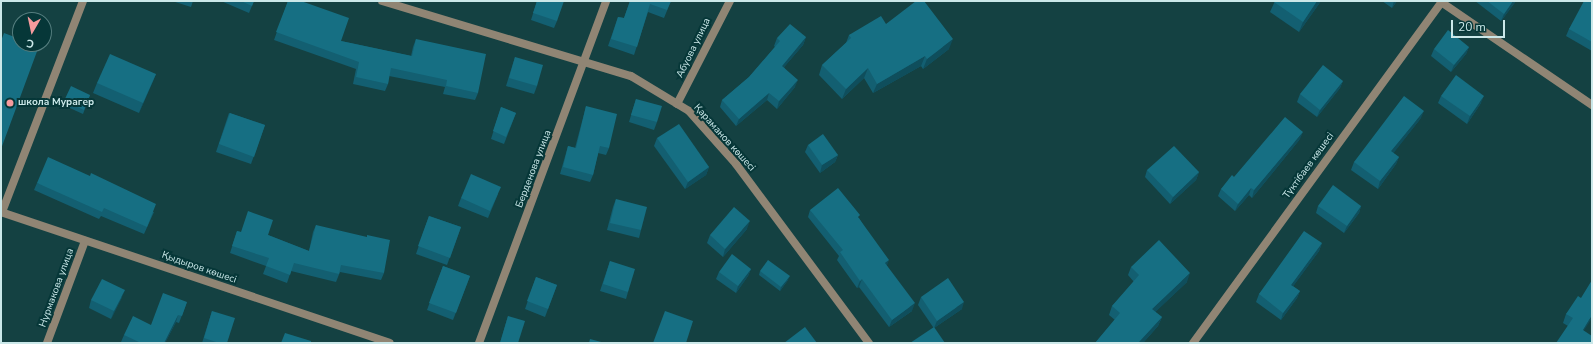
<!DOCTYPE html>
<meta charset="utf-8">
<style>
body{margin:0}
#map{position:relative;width:1593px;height:344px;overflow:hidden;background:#144142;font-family:"Nunito Sans",sans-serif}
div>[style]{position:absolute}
.service>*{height:8px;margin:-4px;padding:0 4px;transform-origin:4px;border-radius:4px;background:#908574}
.minor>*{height:8px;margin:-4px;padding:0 4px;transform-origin:4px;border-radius:4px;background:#908574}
.tertiary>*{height:8px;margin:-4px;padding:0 4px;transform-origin:4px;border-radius:4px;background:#908574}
.wall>*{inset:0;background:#135f71}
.shaded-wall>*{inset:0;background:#0f4e5c}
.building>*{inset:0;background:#166f83}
.dots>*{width:11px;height:11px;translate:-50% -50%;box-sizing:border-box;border:2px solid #063738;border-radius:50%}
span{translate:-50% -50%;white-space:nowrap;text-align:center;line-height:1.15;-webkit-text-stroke:4px #063738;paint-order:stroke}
.street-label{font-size:10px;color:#cbe8e9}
.poi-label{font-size:10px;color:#cbe8e9;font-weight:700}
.left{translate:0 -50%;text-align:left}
.frame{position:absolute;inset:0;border:2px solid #cbe8e9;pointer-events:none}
.north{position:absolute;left:12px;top:12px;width:40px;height:40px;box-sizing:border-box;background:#063738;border:1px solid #557e7f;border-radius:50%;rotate:189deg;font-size:11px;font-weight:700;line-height:16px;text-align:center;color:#cbe8e9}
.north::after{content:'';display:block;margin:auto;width:14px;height:18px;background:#f59b9e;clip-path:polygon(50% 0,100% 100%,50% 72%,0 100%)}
.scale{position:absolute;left:1451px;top:20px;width:54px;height:18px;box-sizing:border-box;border:2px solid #cbe8e9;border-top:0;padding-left:5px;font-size:12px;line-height:14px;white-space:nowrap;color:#cbe8e9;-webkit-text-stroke:3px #063738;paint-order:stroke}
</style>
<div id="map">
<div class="service">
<i style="left:1441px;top:2px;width:183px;rotate:34.3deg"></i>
</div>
<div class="minor">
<i style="left:677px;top:104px;width:116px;rotate:-62.8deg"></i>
<i style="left:2px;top:212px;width:226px;rotate:-69deg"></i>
<i style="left:47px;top:343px;width:109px;rotate:-69.6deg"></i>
<i style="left:479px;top:343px;width:365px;rotate:-69.6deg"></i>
<i style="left:1193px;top:343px;width:423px;rotate:-53.9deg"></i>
</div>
<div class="tertiary">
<i style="left:382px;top:1px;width:260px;rotate:16.8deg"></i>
<i style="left:631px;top:76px;width:68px;rotate:31.1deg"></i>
<i style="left:689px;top:111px;width:71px;rotate:48.4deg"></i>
<i style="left:736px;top:164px;width:223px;rotate:53.4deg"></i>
<i style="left:1px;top:212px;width:410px;rotate:18.6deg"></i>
</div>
<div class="wall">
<i style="clip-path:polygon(172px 1px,193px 1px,191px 7px)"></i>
<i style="clip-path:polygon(221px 1px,254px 1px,249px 13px)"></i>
<i style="clip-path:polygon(288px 1px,341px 41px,411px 56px,413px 47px,416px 39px,478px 93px,475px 100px,443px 94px,445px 87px,389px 76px,388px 84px,385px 91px,353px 84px,356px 69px,274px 40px)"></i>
<i style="clip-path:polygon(537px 1px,557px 21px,554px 28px,531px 20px)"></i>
<i style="clip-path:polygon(630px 1px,671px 1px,664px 18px,648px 12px,634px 55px,608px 46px,618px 17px,624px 18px)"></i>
<i style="clip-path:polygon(1275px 1px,1321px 1px,1299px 32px,1270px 12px)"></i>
<i style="clip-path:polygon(1382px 1px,1397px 1px,1392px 8px)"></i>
<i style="clip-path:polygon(1475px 1px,1516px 1px,1501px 21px)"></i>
<i style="clip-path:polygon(1592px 1px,1592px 51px,1566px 36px,1569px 29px)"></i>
<i style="clip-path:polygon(886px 24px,949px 49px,923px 69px,921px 66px,873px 93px,864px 78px,842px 99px,819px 75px,822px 65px,846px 43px,849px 35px)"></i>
<i style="clip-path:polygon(806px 37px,803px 45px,784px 67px,795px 87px,777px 109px,767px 100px,736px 126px,720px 107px,722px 100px,749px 77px,775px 47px,774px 46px,777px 38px)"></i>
<i style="clip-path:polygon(1469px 47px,1466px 54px,1451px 72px,1431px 56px,1434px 49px)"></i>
<i style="clip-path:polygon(515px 57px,537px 86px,534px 94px,506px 86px)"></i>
<i style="clip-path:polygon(156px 74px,139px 113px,93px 93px,97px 83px)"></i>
<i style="clip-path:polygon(1343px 81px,1340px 88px,1317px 117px,1297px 102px,1300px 94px)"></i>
<i style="clip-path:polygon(90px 95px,83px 114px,63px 105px,64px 101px)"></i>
<i style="clip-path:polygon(1441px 96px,1481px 103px,1467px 124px,1438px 103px)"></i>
<i style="clip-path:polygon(636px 99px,657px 122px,654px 130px,629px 122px)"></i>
<i style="clip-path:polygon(586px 106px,609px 148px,606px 155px,598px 153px,593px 175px,590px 182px,560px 174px,568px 146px,575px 148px,584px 114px)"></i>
<i style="clip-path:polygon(501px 107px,516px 113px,504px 144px,491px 139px)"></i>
<i style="clip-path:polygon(229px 113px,265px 125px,251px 164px,216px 152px)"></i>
<i style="clip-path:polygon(1421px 118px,1393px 153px,1399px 157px,1396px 164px,1378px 189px,1351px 170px,1354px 162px)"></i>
<i style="clip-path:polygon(657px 138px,709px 167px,706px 175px,685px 189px,654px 146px)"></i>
<i style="clip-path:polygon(1300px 139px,1252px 198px,1249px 195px,1235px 211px,1218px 196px,1221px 189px,1234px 177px)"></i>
<i style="clip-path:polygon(808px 145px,838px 155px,835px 162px,820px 173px,805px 152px)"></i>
<i style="clip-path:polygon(1147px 170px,1199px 172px,1196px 180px,1170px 204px,1145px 177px)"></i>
<i style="clip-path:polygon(37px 183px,154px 212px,144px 234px,101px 216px,99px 219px,34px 190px)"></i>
<i style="clip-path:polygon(498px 194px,488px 218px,458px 206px,461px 198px)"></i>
<i style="clip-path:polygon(616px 199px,641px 230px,639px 238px,607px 230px,613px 207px)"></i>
<i style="clip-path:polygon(1318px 206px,1361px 206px,1359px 213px,1344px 233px,1316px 213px)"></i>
<i style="clip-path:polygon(810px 210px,859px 218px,887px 266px,912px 311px,889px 327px,859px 287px,857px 288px,837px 260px,839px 256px,808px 217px)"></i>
<i style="clip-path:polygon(429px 216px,461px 227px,447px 265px,416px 254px)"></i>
<i style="clip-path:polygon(316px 225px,384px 273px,381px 280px,340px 272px,336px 282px,291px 271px,287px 283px,263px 274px,266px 266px,230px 253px,237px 231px,241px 232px,268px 235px,309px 251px,313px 232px)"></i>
<i style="clip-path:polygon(747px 229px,723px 257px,707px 243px,710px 235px)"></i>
<i style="clip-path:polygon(1322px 243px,1319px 251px,1293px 286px,1300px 291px,1297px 298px,1281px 320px,1256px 302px,1259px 294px)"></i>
<i style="clip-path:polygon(610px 261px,628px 292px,626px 299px,600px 291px)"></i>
<i style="clip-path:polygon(443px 266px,470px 276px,453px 320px,427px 310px)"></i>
<i style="clip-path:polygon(1131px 267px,1187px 282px,1155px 312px,1162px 317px,1158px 326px,1143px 343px,1095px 343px,1115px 320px,1109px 315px,1112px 306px,1134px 282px,1128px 275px)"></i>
<i style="clip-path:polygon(751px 269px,748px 276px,736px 293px,716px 279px,719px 272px)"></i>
<i style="clip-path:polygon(760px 271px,788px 280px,780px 291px,759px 275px)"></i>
<i style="clip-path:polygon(536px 277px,557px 285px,545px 317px,525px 309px)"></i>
<i style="clip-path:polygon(122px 297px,111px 319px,89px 308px,91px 300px)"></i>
<i style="clip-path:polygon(921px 297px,962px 309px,934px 328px,933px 327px,918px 305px)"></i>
<i style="clip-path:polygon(1581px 298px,1592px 318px,1568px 326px,1563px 323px,1566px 314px)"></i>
<i style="clip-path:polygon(187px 302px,179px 323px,176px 322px,165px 343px,123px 343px,121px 342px,124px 335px,151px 325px)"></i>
<i style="clip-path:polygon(212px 311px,227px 343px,202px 343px)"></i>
<i style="clip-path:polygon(508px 316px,518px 343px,500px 343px)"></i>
</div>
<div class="shaded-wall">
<i style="clip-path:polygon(1317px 1px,1321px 1px,1299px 32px,1303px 22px)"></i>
<i style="clip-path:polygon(1394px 1px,1397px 1px,1392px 8px)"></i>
<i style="clip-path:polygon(1513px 1px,1516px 1px,1501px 21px,1504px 14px)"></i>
<i style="clip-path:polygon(806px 37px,803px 45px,779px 73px,782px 66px)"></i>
<i style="clip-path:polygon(953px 39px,949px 49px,923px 69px,927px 59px)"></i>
<i style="clip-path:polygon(1469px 47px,1466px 54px,1451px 72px,1454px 65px)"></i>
<i style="clip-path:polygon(925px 56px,921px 66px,873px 93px,877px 84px)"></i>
<i style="clip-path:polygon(868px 68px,864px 78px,842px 99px,846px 89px)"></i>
<i style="clip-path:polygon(156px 74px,152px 84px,139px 113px,143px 103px)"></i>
<i style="clip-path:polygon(798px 80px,795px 87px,777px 109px,779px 101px)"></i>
<i style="clip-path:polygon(1343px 81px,1340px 88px,1317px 117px,1320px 110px)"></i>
<i style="clip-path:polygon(769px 93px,767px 100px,736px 126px,739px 119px)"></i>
<i style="clip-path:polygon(1484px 96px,1481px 103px,1467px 124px,1470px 116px)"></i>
<i style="clip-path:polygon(1424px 111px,1421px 118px,1389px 159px,1391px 151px)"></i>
<i style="clip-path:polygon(1303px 132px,1300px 139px,1252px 198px,1254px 190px)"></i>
<i style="clip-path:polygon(838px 155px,835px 162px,820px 173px,822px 165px)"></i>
<i style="clip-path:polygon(1399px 157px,1396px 164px,1378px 189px,1380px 181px)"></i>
<i style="clip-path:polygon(709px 167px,706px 175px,685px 189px,688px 182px)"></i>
<i style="clip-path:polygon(1199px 172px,1196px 180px,1170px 204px,1173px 197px)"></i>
<i style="clip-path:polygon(1251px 188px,1249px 195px,1235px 211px,1238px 204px)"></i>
<i style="clip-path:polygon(1361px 206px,1359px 213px,1344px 233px,1347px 226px)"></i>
<i style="clip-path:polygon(750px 221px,747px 229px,723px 257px,725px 249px)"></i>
<i style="clip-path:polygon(1322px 243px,1319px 251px,1289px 292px,1291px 285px)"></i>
<i style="clip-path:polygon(889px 260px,886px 268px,885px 263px)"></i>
<i style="clip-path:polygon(751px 269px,748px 276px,736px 293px,738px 286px)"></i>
<i style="clip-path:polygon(1190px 273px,1187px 282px,1149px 318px,1152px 309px)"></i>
<i style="clip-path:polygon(790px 276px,788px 280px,780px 291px,781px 287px)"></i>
<i style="clip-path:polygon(862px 279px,859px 287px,857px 288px,860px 281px)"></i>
<i style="clip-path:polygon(125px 290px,122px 297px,111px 319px,114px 311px)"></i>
<i style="clip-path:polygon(1300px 291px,1297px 298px,1281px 320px,1283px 313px)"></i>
<i style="clip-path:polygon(964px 302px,962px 309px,934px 328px,937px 321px)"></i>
<i style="clip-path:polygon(915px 303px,912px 311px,889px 327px,892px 320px)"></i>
<i style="clip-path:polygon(178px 315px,176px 322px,165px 343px,164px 343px)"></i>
<i style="clip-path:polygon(1592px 315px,1592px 318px,1579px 338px,1583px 330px)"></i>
<i style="clip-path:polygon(1162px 317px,1158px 326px,1143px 343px,1138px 343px)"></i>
</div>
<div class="building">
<i style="clip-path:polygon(241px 1px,254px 1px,252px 6px)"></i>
<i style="clip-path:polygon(288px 1px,301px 1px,349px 18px,341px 41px,412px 56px,416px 39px,486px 54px,478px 93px,446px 86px,447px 80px,391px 68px,388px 84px,356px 77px,359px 62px,276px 32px)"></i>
<i style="clip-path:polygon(537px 1px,564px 1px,557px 21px,533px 13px)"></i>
<i style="clip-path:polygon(630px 1px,671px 1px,667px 10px,650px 4px,637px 47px,611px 39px,618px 17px,624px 18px)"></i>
<i style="clip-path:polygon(916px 1px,924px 1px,953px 39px,927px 59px,925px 56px,877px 84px,868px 68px,846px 89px,822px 65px,851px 38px,849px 35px,881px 16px,886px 24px)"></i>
<i style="clip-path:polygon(1275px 1px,1317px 1px,1303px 22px,1274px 2px)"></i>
<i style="clip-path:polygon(1487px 1px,1513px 1px,1504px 14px)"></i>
<i style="clip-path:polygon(1584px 1px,1592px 1px,1592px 42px,1569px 29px)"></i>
<i style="clip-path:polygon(790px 24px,806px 37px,782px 66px,798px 80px,779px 101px,769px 93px,739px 119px,722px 100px,749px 77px,780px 41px,777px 38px)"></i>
<i style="clip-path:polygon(1448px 30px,1469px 47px,1454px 65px,1434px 49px)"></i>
<i style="clip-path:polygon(4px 33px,20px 39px,20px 44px,33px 44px,39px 46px,1px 149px,1px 41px)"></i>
<i style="clip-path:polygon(110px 54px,156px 74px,143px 103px,97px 83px)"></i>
<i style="clip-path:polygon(515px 57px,543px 65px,537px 86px,509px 78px)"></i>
<i style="clip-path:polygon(1323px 65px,1343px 81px,1320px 110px,1300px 94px)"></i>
<i style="clip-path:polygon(1456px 75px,1484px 96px,1470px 116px,1441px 96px)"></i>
<i style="clip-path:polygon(71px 86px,90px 95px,84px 110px,64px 101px)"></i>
<i style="clip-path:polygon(1404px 96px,1424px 111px,1391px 151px,1399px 157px,1380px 181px,1354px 162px)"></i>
<i style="clip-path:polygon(636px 99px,662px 106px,657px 122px,631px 115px)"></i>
<i style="clip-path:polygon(586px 106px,617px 114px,609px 148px,600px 146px,593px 175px,563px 167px,568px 146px,576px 148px)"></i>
<i style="clip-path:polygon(501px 107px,516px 113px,506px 137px,493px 131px)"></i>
<i style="clip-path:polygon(230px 113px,265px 125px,254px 157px,219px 144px)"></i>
<i style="clip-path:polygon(1285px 117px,1303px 132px,1254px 190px,1251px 188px,1238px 204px,1221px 189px,1232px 175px,1234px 177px)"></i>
<i style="clip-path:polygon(679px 124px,709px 167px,688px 182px,657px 138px)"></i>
<i style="clip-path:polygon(823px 134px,838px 155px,822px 165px,808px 145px)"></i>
<i style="clip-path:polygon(1174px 146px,1199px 172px,1173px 197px,1147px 170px)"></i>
<i style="clip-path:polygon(48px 157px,90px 176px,91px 173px,156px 204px,147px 227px,104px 208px,102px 212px,37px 183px)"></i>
<i style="clip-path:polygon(471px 174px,501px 187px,490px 211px,461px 198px)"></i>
<i style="clip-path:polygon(1333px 185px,1361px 206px,1347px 226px,1318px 206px)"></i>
<i style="clip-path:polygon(838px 188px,860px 215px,858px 217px,889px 260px,885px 263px,915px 303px,892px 320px,862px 279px,860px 281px,840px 252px,843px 250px,810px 210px)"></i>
<i style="clip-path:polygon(616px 199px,647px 207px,641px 230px,610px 223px)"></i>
<i style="clip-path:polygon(734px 207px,750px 221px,725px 249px,710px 235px)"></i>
<i style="clip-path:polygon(248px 211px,273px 220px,268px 235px,309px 251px,316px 225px,367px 237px,367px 235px,390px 240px,384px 273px,341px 265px,339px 274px,294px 263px,290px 275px,266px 266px,269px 258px,232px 246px,237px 231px,241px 232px)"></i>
<i style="clip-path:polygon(429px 216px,461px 227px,450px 258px,418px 246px)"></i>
<i style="clip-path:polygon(1304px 231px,1322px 243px,1291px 285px,1300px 291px,1283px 313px,1259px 294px)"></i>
<i style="clip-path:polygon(1159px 240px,1190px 273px,1152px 309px,1162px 317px,1138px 343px,1095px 343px,1120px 313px,1112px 306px,1139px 275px,1131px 267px)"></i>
<i style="clip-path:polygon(732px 254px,751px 269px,738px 286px,719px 272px)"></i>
<i style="clip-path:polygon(768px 260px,790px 276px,781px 287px,760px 271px)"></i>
<i style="clip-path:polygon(610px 261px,635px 269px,628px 292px,603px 284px)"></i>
<i style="clip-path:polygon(443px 266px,470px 276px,456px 313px,429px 303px)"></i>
<i style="clip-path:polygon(536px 277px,557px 285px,548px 309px,527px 301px)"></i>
<i style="clip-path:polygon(948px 278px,964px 302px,937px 321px,921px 297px)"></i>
<i style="clip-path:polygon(102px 279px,125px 290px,114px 311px,91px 300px)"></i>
<i style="clip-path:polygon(1592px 280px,1592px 315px,1583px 330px,1592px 336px,1592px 343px,1556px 343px,1573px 318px,1566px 314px,1578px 296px,1581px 298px)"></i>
<i style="clip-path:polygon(163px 293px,187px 302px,182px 316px,178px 315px,164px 343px,141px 343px,124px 335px,133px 316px,151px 325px)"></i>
<i style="clip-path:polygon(212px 311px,235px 318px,227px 343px,219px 343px,204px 338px)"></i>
<i style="clip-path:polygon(665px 311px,693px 321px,686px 343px,653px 343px)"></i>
<i style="clip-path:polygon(508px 316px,525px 321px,518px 343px,500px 343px)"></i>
<i style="clip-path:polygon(805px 327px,817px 343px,784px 343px)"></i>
<i style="clip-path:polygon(934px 327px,945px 343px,910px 343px)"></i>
<i style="clip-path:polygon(285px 333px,311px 341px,311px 343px,281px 343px)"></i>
<i style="clip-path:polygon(590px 339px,605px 343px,589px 343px)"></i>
</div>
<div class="dots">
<i style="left:10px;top:103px;background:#f59b9e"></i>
</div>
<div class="street-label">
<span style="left:694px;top:48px;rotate:-64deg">Абуова улица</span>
<span style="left:724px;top:138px;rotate:48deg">Қараманов көшесі</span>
<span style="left:1309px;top:166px;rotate:-54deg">Түктібаев көшесі</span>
<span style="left:534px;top:169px;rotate:-69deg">Берденова улица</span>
<span style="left:199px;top:268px;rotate:19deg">Қыдыров көшесі</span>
<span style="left:57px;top:288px;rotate:-70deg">Нурмакова улица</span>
</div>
<div class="poi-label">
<span class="left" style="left:18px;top:103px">школа Мурагер</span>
</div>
<div class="frame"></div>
<div class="north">С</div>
<div class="scale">20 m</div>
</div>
